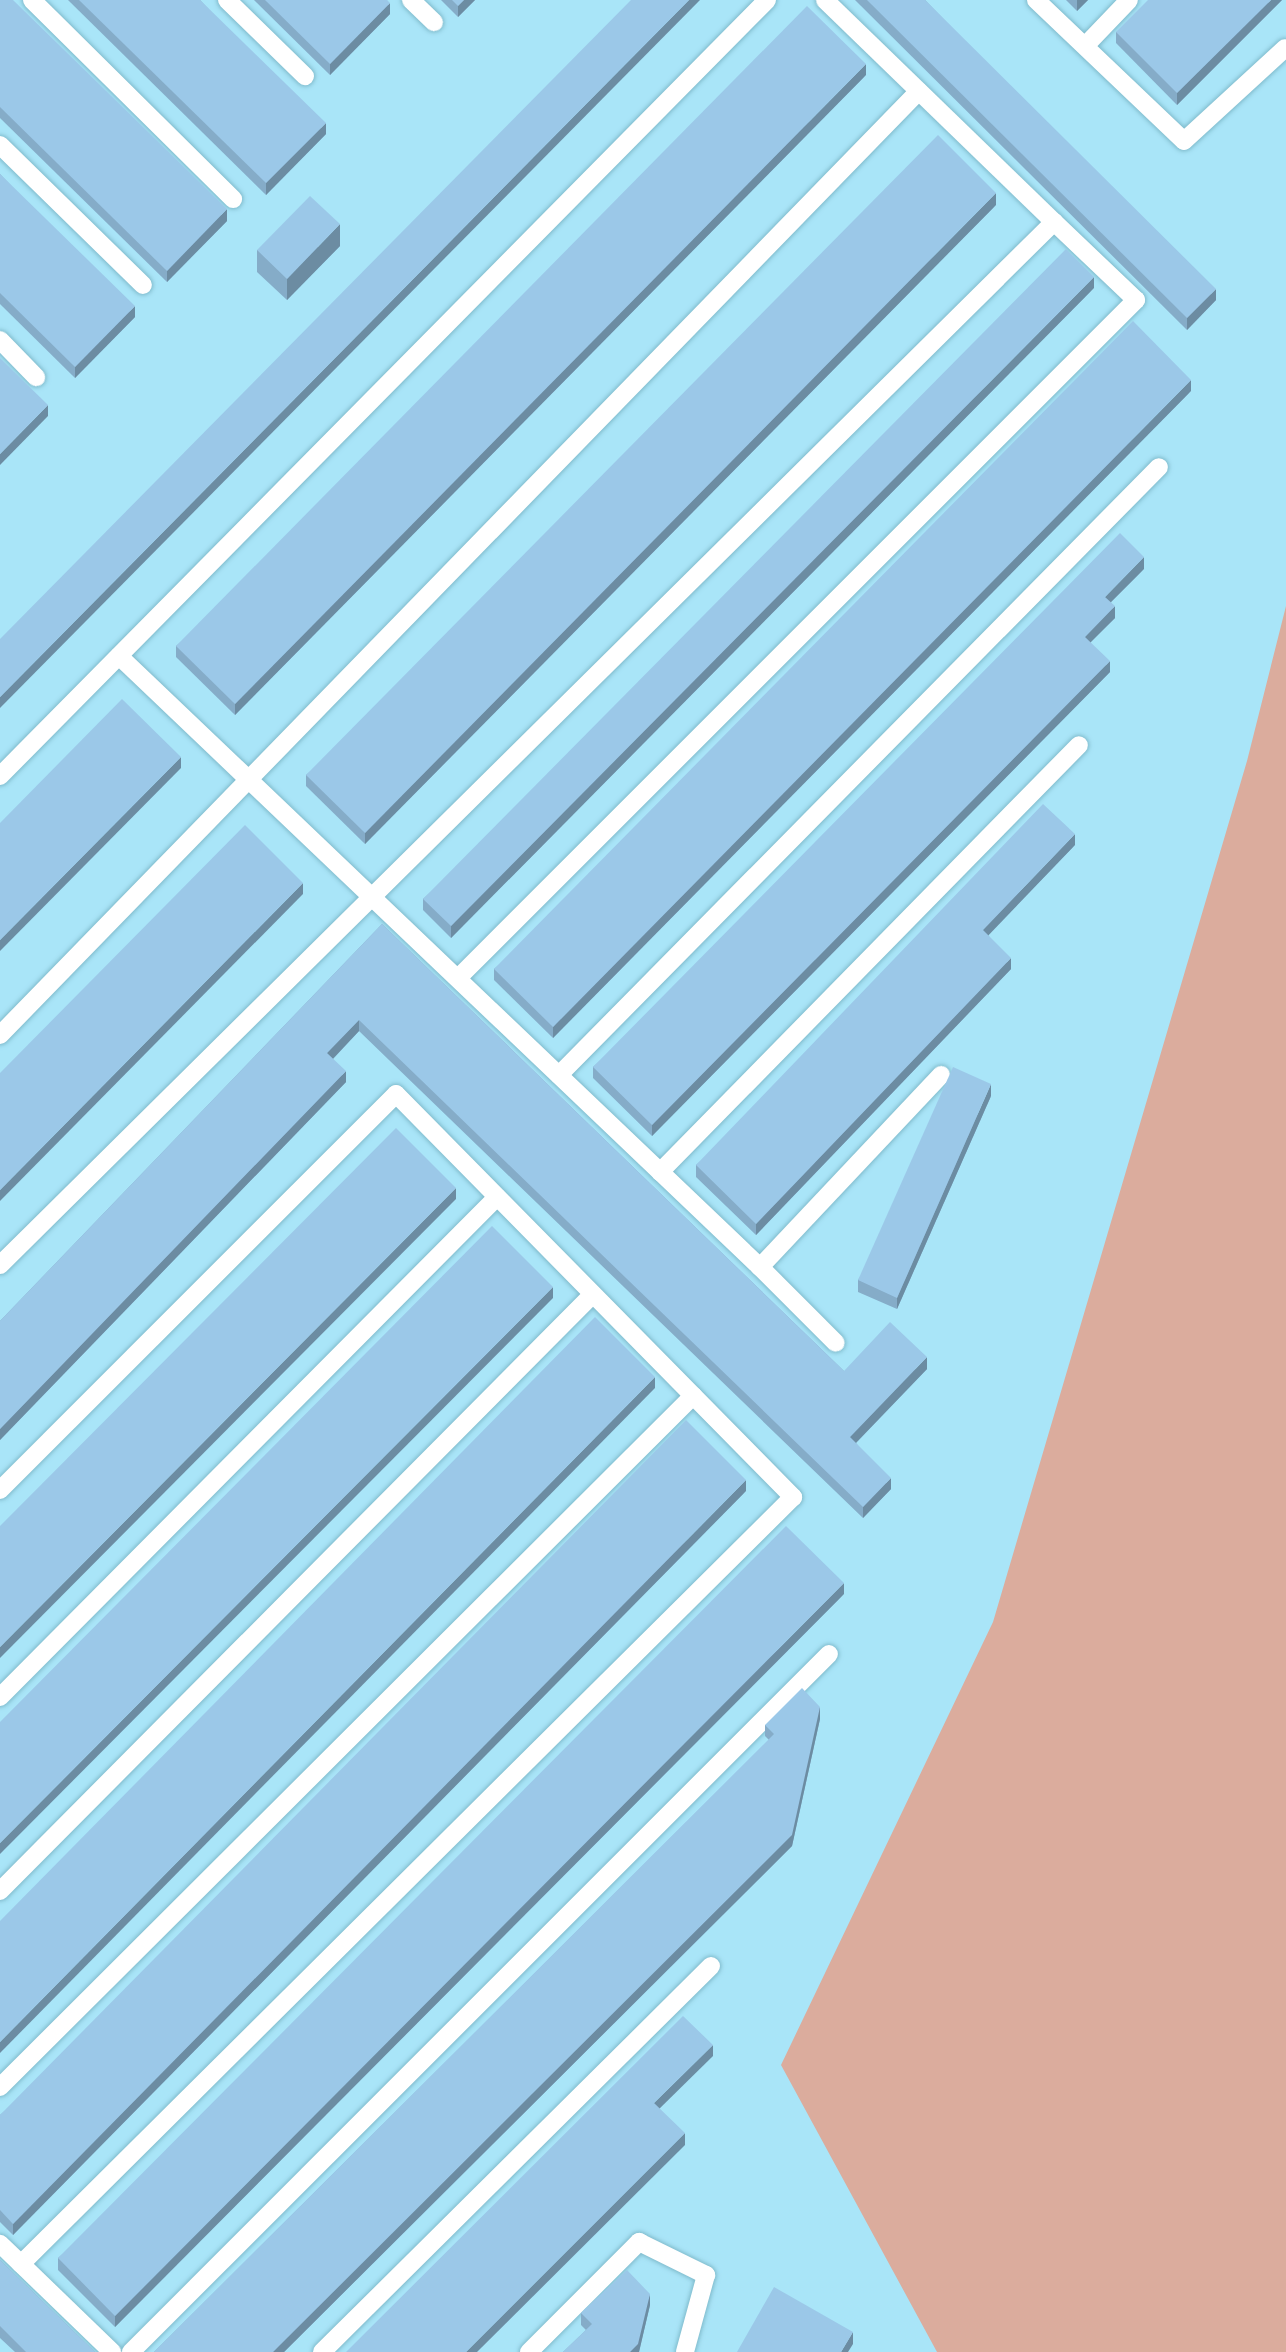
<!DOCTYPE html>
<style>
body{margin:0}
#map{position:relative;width:1286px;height:2352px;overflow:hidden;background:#a9e5f8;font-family:"Zilla Slab",serif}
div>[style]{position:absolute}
.green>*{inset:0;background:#dbac9d}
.roads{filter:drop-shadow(0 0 2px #80bbcc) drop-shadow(0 0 2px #80bbcc)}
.service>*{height:18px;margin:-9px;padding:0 9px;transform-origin:9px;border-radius:9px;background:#fff}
.wall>*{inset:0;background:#85acc8}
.shaded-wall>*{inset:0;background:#6c8ca2}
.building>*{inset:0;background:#9bc8e8}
span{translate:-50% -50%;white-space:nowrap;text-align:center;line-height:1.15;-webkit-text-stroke:7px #f6fcfe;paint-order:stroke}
</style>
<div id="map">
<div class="green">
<i style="clip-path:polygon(1286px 606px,1286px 2352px,937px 2352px,781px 2065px,993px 1622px,1247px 761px)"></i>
</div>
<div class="roads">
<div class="service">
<i style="left:32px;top:0;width:283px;rotate:44.7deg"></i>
<i style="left:227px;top:0;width:109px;rotate:44.3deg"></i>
<i style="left:411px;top:0;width:32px;rotate:44deg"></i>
<i style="left:1036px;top:0;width:204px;rotate:43.6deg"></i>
<i style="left:1184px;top:141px;width:137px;rotate:-42.6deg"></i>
<i style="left:1086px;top:45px;width:62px;rotate:-46.3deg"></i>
<i style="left:0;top:145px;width:200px;rotate:44.4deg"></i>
<i style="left:0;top:340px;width:52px;rotate:45.8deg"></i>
<i style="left:119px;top:656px;width:886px;rotate:43.63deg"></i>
<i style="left:760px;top:1267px;width:264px;rotate:-46.7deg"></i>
<i style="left:0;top:776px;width:1091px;rotate:-45.33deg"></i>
<i style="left:458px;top:978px;width:959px;rotate:-45deg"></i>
<i style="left:1136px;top:300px;width:113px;rotate:-136.4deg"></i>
<i style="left:0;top:1035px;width:1317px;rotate:-45.77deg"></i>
<i style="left:559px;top:1075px;width:854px;rotate:-45.38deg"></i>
<i style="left:660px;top:1172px;width:598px;rotate:-45.54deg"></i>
<i style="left:0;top:1265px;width:1483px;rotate:-44.7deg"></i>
<i style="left:1054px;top:222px;width:319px;rotate:-135.9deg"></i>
<i style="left:760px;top:1267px;width:107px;rotate:45deg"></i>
<i style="left:0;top:1490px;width:560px;rotate:-45deg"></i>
<i style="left:396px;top:1094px;width:566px;rotate:45.43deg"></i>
<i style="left:793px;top:1497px;width:1088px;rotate:135.19deg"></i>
<i style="left:21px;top:2264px;width:29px;rotate:-136deg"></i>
<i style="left:0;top:1697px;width:705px;rotate:-45.17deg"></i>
<i style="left:0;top:1891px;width:841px;rotate:-45.19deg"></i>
<i style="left:0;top:2087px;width:979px;rotate:-44.92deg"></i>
<i style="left:21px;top:2264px;width:127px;rotate:44deg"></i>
<i style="left:131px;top:2352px;width:987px;rotate:-45deg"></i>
<i style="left:322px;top:2352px;width:548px;rotate:-44.78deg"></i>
<i style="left:529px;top:2352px;width:156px;rotate:-45deg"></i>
<i style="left:639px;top:2242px;width:75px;rotate:26.2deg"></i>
<i style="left:706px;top:2275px;width:80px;rotate:105.3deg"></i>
</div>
</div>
<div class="wall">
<i style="clip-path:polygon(0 0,227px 221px,167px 282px,0 118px)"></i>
<i style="clip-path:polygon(68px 0,200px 0,326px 134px,266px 195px)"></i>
<i style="clip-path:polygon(254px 0,387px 0,390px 14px,330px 75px)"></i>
<i style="clip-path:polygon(441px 0,475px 0,458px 17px)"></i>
<i style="clip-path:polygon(855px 0,925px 0,1216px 300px,1187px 330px)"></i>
<i style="clip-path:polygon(1066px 0,1088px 0,1077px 11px)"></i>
<i style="clip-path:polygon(1282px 0,1177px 105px,1116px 43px,1116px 32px)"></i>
<i style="clip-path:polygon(866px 75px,235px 715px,176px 657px,176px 646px)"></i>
<i style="clip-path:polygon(0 174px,135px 317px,75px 378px,0 304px)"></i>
<i style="clip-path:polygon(996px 205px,365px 844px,306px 786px,306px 775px)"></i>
<i style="clip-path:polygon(340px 246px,287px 300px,257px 272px,257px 250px)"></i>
<i style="clip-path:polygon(1094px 288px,451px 938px,423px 910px,423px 899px)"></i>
<i style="clip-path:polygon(1191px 391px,553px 1038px,494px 980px,494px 969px)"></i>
<i style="clip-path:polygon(1144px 569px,1111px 602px,1115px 618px,1090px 642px,1110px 672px,652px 1136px,593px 1078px,593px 1067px)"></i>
<i style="clip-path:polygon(1075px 845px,988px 935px,1011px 969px,756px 1235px,696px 1177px,696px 1165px)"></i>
<i style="clip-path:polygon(382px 924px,844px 1371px,927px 1369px,856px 1443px,891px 1489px,863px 1518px,359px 1031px,333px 1059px,346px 1082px,0 1440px,0 1321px)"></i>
<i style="clip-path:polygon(991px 1096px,897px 1309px,858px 1292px,858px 1280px)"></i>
<i style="clip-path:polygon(746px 1491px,13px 2235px,0 2222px,0 2115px)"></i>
<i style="clip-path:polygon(844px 1594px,115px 2327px,58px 2270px,58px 2258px)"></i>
<i style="clip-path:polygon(820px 1719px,792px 1846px,284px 2352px,154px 2352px,769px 1740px,765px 1736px,765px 1725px)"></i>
<i style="clip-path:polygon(0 2260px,95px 2352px,15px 2352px,0 2338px)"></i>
<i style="clip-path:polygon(650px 2305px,639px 2352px,563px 2352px,586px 2330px,581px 2325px,581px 2313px)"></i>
</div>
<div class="shaded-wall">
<i style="clip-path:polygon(464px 0,475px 0,458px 17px,458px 6px)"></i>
<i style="clip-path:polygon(689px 0,700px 0,0 708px,0 697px)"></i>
<i style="clip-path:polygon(1077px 0,1088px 0,1077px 11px)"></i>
<i style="clip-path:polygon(1271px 0,1282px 0,1177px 105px,1177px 93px)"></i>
<i style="clip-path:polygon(390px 3px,390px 14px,330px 75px,330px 64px)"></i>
<i style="clip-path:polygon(866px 64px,866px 75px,235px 715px,235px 704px)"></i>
<i style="clip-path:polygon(326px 123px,326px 134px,266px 195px,266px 183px)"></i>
<i style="clip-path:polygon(996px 193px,996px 205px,365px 844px,365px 833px)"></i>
<i style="clip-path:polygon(227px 209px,227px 221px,167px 282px,167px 271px)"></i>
<i style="clip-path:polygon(340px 224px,340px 246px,287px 300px,287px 279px)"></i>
<i style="clip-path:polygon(1094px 277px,1094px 288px,451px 938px,451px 926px)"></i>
<i style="clip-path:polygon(1216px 289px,1216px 300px,1187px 330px,1187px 318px)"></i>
<i style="clip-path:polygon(135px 306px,135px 317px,75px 378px,75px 367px)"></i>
<i style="clip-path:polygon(1191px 380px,1191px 391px,553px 1038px,553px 1027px)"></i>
<i style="clip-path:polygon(48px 405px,48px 416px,0 465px,0 454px)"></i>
<i style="clip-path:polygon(1144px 557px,1144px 569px,1105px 608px,1105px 597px)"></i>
<i style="clip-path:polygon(1115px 606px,1115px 618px,1085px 648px,1085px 637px)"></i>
<i style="clip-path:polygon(1110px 661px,1110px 672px,652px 1136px,652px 1125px)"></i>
<i style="clip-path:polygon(181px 757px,181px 768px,0 951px,0 940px)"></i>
<i style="clip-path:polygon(1075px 834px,1075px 845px,983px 941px,983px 930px)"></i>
<i style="clip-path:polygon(303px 883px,303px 894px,0 1201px,0 1190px)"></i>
<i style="clip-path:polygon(1011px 958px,1011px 969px,756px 1235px,756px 1224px)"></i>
<i style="clip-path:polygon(359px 1020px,359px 1031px,327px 1065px,327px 1053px)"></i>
<i style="clip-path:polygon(346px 1071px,346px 1082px,0 1440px,0 1429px)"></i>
<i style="clip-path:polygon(991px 1084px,991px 1096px,897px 1309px,897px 1298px)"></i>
<i style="clip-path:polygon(456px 1188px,456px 1199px,0 1658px,0 1647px)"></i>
<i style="clip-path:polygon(553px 1287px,553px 1298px,0 1854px,0 1843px)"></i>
<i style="clip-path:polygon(927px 1357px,927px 1369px,850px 1449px,850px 1437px)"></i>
<i style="clip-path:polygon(655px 1377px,655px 1388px,0 2053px,0 2042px)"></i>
<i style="clip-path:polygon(891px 1478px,891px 1489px,863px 1518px,863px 1507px)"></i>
<i style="clip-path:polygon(746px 1480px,746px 1491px,13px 2235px,13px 2224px)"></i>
<i style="clip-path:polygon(844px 1583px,844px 1594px,115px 2327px,115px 2316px)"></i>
<i style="clip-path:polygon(820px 1707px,820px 1719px,792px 1846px,284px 2352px,273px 2352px)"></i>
<i style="clip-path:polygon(713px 2045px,713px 2056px,654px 2114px,654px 2103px)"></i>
<i style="clip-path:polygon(685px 2133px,685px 2145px,477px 2352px,466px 2352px)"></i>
<i style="clip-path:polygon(650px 2294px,650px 2305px,639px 2352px,630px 2352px)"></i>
<i style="clip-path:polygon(853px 2332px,853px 2344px,848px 2352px,841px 2352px)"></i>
</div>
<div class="building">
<i style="clip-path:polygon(0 0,13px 0,227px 209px,167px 271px,0 107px)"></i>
<i style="clip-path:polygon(79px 0,200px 0,326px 123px,266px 183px)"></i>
<i style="clip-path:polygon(265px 0,387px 0,390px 3px,330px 64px)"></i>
<i style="clip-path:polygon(452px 0,464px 0,458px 6px)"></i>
<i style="clip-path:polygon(631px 0,689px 0,0 697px,0 639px)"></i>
<i style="clip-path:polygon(867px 0,925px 0,1216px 289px,1187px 318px)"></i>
<i style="clip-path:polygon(1148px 0,1271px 0,1177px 93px,1116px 32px)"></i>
<i style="clip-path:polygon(807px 6px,866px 64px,235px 704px,176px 646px)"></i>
<i style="clip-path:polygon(938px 135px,996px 193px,365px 833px,306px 775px)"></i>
<i style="clip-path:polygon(0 174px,135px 306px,75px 367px,0 293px)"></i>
<i style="clip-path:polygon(310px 196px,340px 224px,287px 279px,257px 250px)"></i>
<i style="clip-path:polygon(1066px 249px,1094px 277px,451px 926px,423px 899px)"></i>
<i style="clip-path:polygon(1133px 321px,1191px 380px,553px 1027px,494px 969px)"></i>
<i style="clip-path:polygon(0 358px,48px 405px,0 454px)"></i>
<i style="clip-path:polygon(1120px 533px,1144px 557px,1105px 597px,1115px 606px,1085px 637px,1110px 661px,652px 1125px,593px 1067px)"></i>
<i style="clip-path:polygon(122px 699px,181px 757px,0 940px,0 823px)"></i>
<i style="clip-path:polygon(1043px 804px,1075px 834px,983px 930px,1011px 958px,756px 1224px,696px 1165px)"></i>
<i style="clip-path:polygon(245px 825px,303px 883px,0 1190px,0 1073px)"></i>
<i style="clip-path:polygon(382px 924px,844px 1371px,890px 1322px,927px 1357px,850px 1437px,891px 1478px,863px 1507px,359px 1020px,327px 1053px,346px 1071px,0 1429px,0 1321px)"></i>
<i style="clip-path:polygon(953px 1067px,991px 1084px,897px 1298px,858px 1280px)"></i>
<i style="clip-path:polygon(396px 1128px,456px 1188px,0 1647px,0 1526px)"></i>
<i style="clip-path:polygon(492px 1226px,553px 1287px,0 1843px,0 1722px)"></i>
<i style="clip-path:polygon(595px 1317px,655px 1377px,0 2042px,0 1921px)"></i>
<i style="clip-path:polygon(686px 1420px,746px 1480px,13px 2224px,0 2210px,0 2115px)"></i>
<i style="clip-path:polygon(786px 1526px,844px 1583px,115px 2316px,58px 2258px)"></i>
<i style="clip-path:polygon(802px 1688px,820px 1707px,792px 1835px,273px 2352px,154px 2352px,774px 1734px,765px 1725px)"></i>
<i style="clip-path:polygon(683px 2016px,713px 2045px,654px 2103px,685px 2133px,466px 2352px,346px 2352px)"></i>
<i style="clip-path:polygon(0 2260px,95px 2352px,26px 2352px,0 2326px)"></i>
<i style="clip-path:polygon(627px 2270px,650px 2294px,638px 2344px,630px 2352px,563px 2352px,592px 2324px,581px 2313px)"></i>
<i style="clip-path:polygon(774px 2287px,853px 2332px,841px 2352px,737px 2352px)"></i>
</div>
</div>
